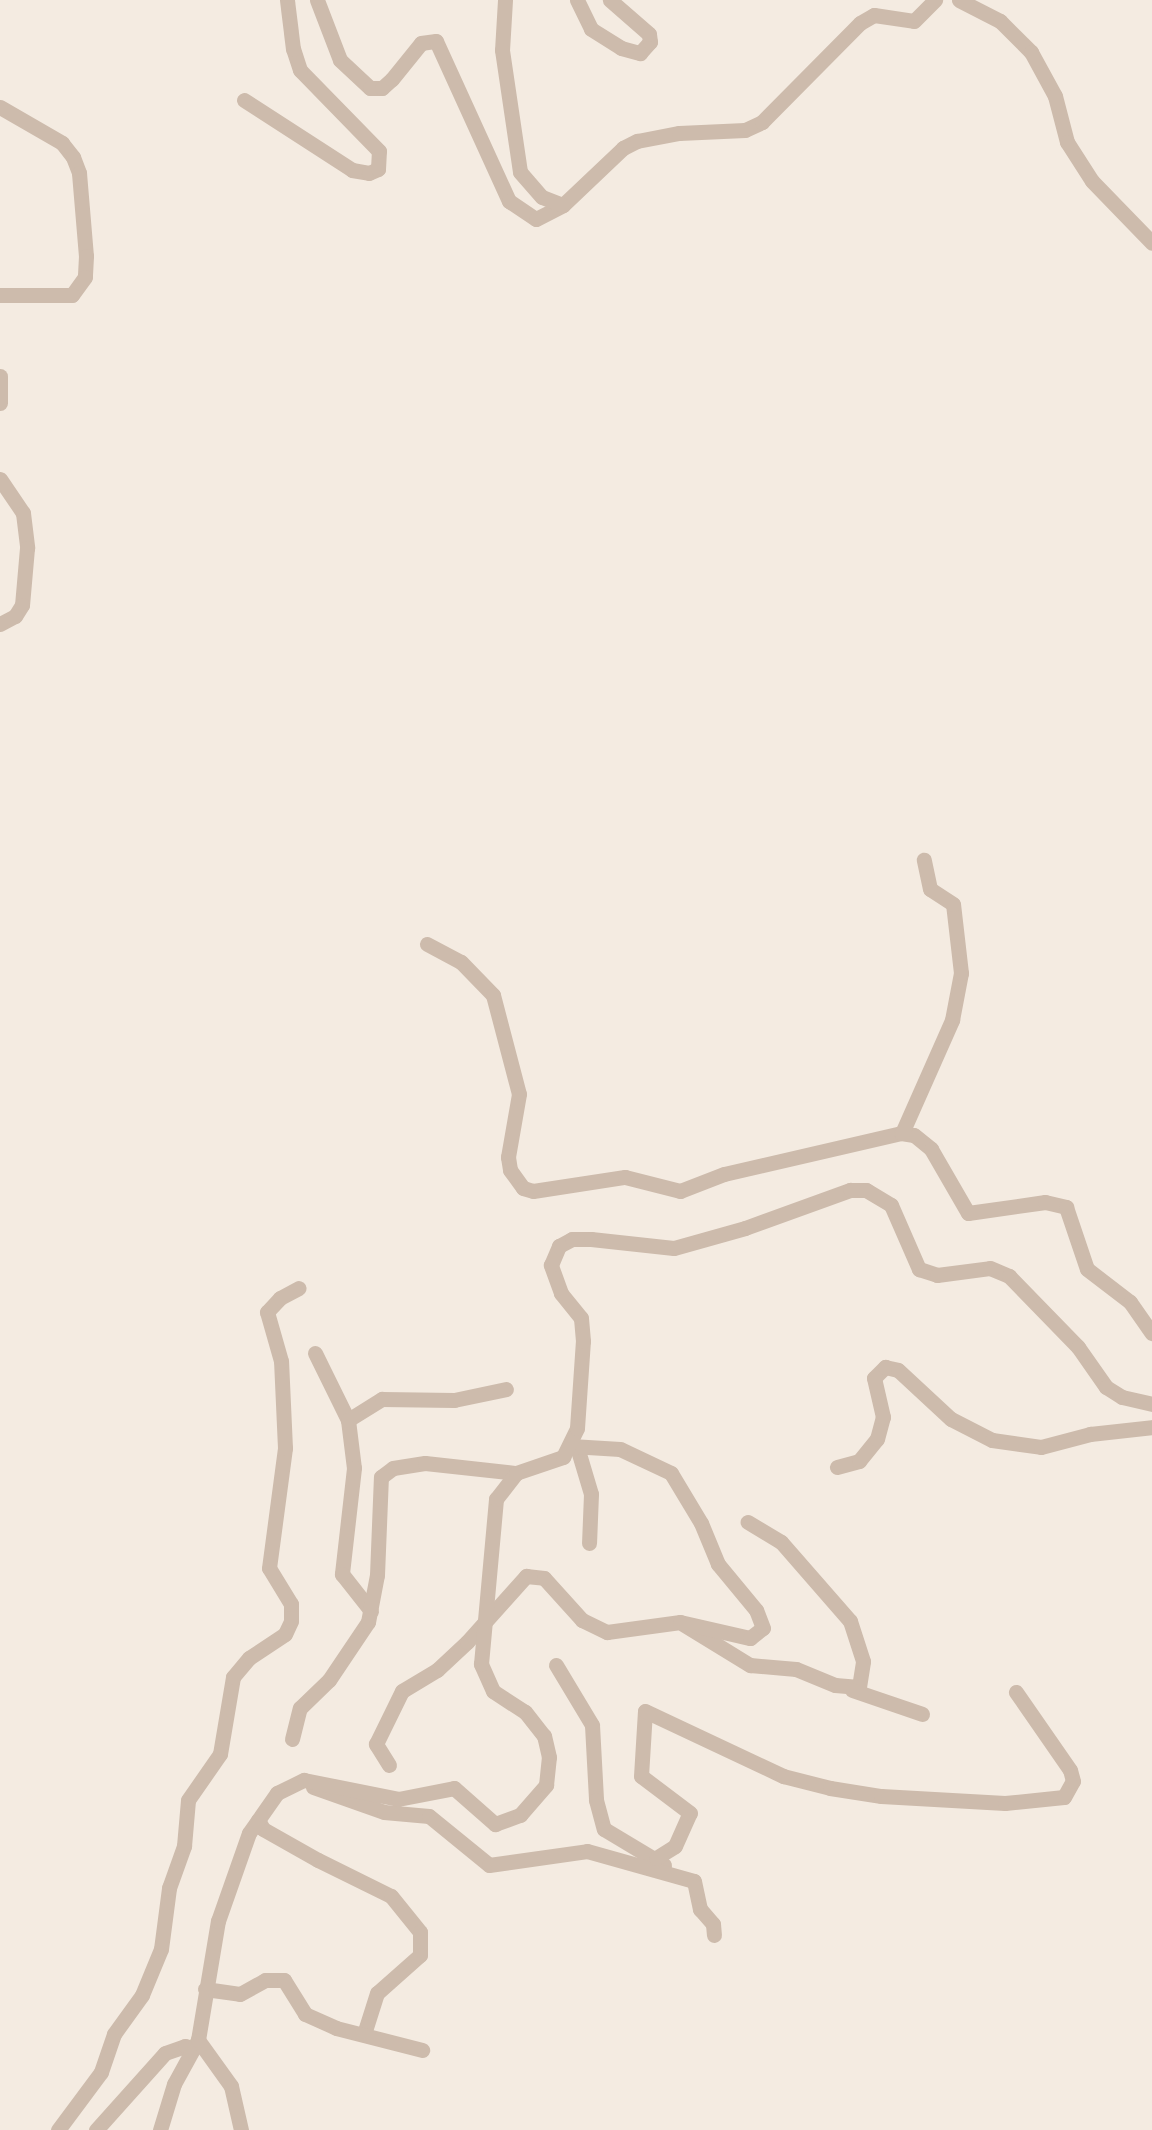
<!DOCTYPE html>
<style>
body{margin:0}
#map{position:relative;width:1152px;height:2130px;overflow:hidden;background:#f4ebe1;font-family:Overpass,sans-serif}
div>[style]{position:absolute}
.minor>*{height:15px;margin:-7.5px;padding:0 7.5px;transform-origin:7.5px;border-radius:7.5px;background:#cdbbac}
span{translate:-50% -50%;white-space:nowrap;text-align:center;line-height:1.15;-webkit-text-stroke:5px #fbf5ee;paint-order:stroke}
</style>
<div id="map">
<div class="minor">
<i style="left:317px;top:0;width:64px;rotate:69deg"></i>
<i style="left:340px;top:60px;width:41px;rotate:43deg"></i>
<i style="left:370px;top:88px;width:12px"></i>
<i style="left:382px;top:88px;width:13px;rotate:-42deg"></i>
<i style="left:392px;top:79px;width:46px;rotate:-51.1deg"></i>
<i style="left:421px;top:43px;width:15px;rotate:-8deg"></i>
<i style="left:436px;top:41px;width:176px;rotate:65.5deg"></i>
<i style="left:509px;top:201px;width:32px;rotate:34deg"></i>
<i style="left:536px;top:219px;width:30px;rotate:-27deg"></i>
<i style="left:563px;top:205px;width:83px;rotate:-43.5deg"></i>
<i style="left:623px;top:148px;width:16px;rotate:-27deg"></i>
<i style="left:637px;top:141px;width:43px;rotate:-10.8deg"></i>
<i style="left:679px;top:133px;width:66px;rotate:-2.6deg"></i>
<i style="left:745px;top:130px;width:19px;rotate:-25deg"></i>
<i style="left:762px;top:122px;width:139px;rotate:-45.3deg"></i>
<i style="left:860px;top:23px;width:16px;rotate:-30deg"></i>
<i style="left:874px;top:15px;width:40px;rotate:8.5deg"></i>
<i style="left:914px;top:21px;width:30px;rotate:-45deg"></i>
<i style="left:505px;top:0;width:50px;rotate:93.4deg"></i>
<i style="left:502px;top:50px;width:123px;rotate:81.6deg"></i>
<i style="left:520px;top:172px;width:33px;rotate:49deg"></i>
<i style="left:542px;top:197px;width:22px;rotate:21deg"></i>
<i style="left:577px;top:0;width:32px;rotate:64deg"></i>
<i style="left:591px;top:29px;width:36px;rotate:32deg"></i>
<i style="left:621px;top:48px;width:20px;rotate:15deg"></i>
<i style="left:640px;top:53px;width:15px;rotate:-48deg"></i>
<i style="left:650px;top:42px;width:8px;rotate:-97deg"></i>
<i style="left:649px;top:34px;width:52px;rotate:-138.9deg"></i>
<i style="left:959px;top:0;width:46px;rotate:27.1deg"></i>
<i style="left:1000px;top:21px;width:44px;rotate:45deg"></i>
<i style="left:1031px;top:52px;width:50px;rotate:61.4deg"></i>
<i style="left:1055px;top:96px;width:48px;rotate:75.4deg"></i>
<i style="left:1067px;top:142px;width:46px;rotate:57.3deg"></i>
<i style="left:1092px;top:181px;width:86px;rotate:45.9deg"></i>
<i style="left:244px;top:100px;width:129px;rotate:32.9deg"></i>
<i style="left:352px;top:170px;width:17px;rotate:10deg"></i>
<i style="left:369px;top:173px;width:10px;rotate:-24deg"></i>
<i style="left:378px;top:169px;width:18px;rotate:-87deg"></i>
<i style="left:379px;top:151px;width:113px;rotate:-134.3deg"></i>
<i style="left:300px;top:70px;width:22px;rotate:-108deg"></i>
<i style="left:293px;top:49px;width:49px;rotate:-97deg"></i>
<i style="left:0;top:107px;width:72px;rotate:30.1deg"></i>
<i style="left:62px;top:143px;width:18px;rotate:52deg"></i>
<i style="left:73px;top:157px;width:17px;rotate:69deg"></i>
<i style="left:79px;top:173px;width:83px;rotate:85.2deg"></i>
<i style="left:86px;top:256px;width:21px;rotate:93deg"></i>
<i style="left:85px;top:277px;width:22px;rotate:126deg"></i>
<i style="left:72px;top:295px;width:72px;rotate:180deg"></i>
<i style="left:0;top:376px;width:27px;rotate:90deg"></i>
<i style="left:0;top:479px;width:41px;rotate:55.9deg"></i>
<i style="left:23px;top:513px;width:35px;rotate:83deg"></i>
<i style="left:27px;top:548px;width:57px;rotate:95deg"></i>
<i style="left:22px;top:605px;width:13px;rotate:122deg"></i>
<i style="left:15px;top:616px;width:17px;rotate:152deg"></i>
<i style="left:427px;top:944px;width:38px;rotate:28deg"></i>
<i style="left:461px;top:962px;width:46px;rotate:45.9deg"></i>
<i style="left:493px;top:995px;width:102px;rotate:75.3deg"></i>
<i style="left:519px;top:1094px;width:64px;rotate:99.9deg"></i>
<i style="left:508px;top:1157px;width:13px;rotate:81deg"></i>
<i style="left:510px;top:1170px;width:22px;rotate:54deg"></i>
<i style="left:523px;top:1188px;width:10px;rotate:17deg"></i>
<i style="left:533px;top:1191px;width:93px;rotate:-8.7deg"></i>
<i style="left:625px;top:1177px;width:57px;rotate:14.3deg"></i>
<i style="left:680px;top:1191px;width:47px;rotate:-21.1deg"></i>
<i style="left:724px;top:1174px;width:182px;rotate:-13deg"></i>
<i style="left:901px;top:1133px;width:13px;rotate:9deg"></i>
<i style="left:914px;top:1135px;width:22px;rotate:39deg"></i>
<i style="left:931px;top:1149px;width:74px;rotate:60deg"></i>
<i style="left:968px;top:1213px;width:78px;rotate:-8.1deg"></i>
<i style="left:1045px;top:1202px;width:22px;rotate:13deg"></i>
<i style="left:1066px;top:1207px;width:65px;rotate:71.3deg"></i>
<i style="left:1087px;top:1269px;width:54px;rotate:37.5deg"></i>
<i style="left:1130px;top:1302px;width:38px;rotate:55deg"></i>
<i style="left:902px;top:1133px;width:124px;rotate:-66.1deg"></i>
<i style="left:952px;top:1020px;width:48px;rotate:-79.2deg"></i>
<i style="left:961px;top:973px;width:69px;rotate:-96.6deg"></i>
<i style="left:953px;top:904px;width:27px;rotate:-147deg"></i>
<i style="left:930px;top:889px;width:30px;rotate:-102deg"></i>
<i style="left:315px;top:1353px;width:75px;rotate:63.8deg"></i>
<i style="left:348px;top:1420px;width:48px;rotate:82.9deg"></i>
<i style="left:354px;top:1468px;width:107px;rotate:96.5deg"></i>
<i style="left:342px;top:1574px;width:47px;rotate:51.9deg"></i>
<i style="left:348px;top:1420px;width:40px;rotate:-32deg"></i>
<i style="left:382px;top:1399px;width:72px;rotate:0.8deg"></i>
<i style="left:454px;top:1400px;width:53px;rotate:-11.9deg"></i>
<i style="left:577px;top:1447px;width:49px;rotate:73.4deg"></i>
<i style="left:591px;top:1494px;width:49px;rotate:92.3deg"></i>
<i style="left:837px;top:1467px;width:23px;rotate:-15deg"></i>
<i style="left:859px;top:1461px;width:28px;rotate:-51deg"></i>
<i style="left:877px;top:1439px;width:23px;rotate:-75deg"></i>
<i style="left:883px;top:1417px;width:40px;rotate:-103deg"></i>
<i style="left:874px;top:1378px;width:16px;rotate:-45deg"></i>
<i style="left:885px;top:1367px;width:13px;rotate:13deg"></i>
<i style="left:898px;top:1370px;width:72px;rotate:42.8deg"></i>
<i style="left:951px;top:1419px;width:46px;rotate:27.1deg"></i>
<i style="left:992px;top:1440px;width:49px;rotate:8.1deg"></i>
<i style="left:1041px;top:1447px;width:51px;rotate:-14.9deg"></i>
<i style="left:1090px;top:1434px;width:62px;rotate:-6.4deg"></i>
<i style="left:683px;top:1624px;width:79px;rotate:31.5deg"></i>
<i style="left:750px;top:1665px;width:46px;rotate:5deg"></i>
<i style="left:796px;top:1669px;width:42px;rotate:22.3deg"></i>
<i style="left:835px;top:1685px;width:24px;rotate:5deg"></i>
<i style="left:859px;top:1687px;width:26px;rotate:-81deg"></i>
<i style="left:863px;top:1661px;width:42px;rotate:-108deg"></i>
<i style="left:850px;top:1621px;width:105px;rotate:-131.1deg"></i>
<i style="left:781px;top:1542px;width:39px;rotate:-149deg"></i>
<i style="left:556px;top:1665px;width:70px;rotate:59deg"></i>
<i style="left:592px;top:1725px;width:75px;rotate:86.9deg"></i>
<i style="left:596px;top:1800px;width:30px;rotate:75deg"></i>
<i style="left:604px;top:1829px;width:70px;rotate:31deg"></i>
<i style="left:852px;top:1690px;width:74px;rotate:18.9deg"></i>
<i style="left:292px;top:1739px;width:32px;rotate:-76deg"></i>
<i style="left:300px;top:1708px;width:40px;rotate:-44deg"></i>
<i style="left:329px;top:1680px;width:70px;rotate:-56.1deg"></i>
<i style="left:368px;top:1622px;width:48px;rotate:-79.2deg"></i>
<i style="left:377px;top:1575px;width:98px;rotate:-87.7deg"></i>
<i style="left:381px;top:1477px;width:15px;rotate:-37deg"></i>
<i style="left:393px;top:1468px;width:32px;rotate:-9deg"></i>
<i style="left:425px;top:1463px;width:92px;rotate:6.3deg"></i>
<i style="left:389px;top:1765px;width:25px;rotate:-122deg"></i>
<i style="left:376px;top:1744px;width:59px;rotate:-63.9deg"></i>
<i style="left:402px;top:1691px;width:41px;rotate:-31deg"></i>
<i style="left:437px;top:1670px;width:41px;rotate:-43deg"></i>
<i style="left:467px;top:1642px;width:89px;rotate:-48.2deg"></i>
<i style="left:526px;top:1576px;width:18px;rotate:6deg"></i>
<i style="left:544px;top:1578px;width:57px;rotate:47.9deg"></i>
<i style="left:582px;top:1620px;width:28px;rotate:26deg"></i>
<i style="left:607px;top:1632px;width:74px;rotate:-7.8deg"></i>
<i style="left:680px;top:1622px;width:72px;rotate:12.9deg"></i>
<i style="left:750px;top:1638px;width:16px;rotate:-38deg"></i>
<i style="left:763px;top:1628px;width:19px;rotate:-111deg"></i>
<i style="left:756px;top:1610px;width:60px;rotate:-129.6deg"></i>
<i style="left:718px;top:1564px;width:44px;rotate:-112.5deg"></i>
<i style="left:701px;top:1523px;width:58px;rotate:-121deg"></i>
<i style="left:671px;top:1473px;width:56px;rotate:-154.8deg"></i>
<i style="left:620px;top:1449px;width:49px;rotate:-176.5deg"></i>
<i style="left:313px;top:1787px;width:75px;rotate:19.4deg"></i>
<i style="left:384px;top:1812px;width:45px;rotate:5.1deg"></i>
<i style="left:429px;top:1816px;width:77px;rotate:39.2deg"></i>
<i style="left:489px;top:1865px;width:99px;rotate:-8.1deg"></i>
<i style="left:587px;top:1851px;width:111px;rotate:15.7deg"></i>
<i style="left:694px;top:1881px;width:29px;rotate:78deg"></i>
<i style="left:700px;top:1909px;width:20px;rotate:49deg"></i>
<i style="left:713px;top:1924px;width:11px;rotate:85deg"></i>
<i style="left:258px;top:1820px;width:10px;rotate:61deg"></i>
<i style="left:263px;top:1829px;width:63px;rotate:29.4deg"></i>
<i style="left:318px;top:1860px;width:81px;rotate:26.3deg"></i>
<i style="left:391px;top:1896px;width:46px;rotate:51.1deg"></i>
<i style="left:420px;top:1932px;width:23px;rotate:90deg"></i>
<i style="left:420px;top:1955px;width:57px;rotate:138.5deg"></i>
<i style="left:377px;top:1993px;width:43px;rotate:107.6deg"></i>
<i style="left:656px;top:1858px;width:22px;rotate:-32deg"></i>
<i style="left:675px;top:1846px;width:36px;rotate:-66deg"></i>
<i style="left:690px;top:1813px;width:61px;rotate:-142.9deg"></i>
<i style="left:641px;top:1776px;width:65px;rotate:-86.5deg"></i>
<i style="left:645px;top:1711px;width:153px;rotate:25.2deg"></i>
<i style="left:783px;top:1776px;width:49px;rotate:14.3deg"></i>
<i style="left:830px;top:1788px;width:52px;rotate:8.9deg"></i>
<i style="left:881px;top:1796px;width:124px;rotate:3.2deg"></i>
<i style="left:1005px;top:1803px;width:59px;rotate:-5.8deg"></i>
<i style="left:1064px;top:1797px;width:18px;rotate:-61deg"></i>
<i style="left:1073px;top:1781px;width:11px;rotate:-105deg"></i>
<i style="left:1070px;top:1770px;width:95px;rotate:-124.7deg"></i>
<i style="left:205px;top:1989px;width:35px;rotate:8deg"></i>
<i style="left:240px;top:1994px;width:29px;rotate:-29deg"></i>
<i style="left:265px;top:1980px;width:19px"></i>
<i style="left:284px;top:1980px;width:40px;rotate:58deg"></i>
<i style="left:305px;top:2014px;width:34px;rotate:24deg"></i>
<i style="left:336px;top:2028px;width:89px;rotate:14.3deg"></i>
<i style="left:58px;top:2130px;width:72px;rotate:-53.4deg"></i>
<i style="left:101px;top:2072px;width:40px;rotate:-71.1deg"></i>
<i style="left:114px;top:2034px;width:48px;rotate:-54.3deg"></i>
<i style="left:142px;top:1995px;width:50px;rotate:-67.6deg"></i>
<i style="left:161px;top:1949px;width:62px;rotate:-82.5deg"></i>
<i style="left:169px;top:1888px;width:45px;rotate:-70.3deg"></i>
<i style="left:184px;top:1846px;width:46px;rotate:-85deg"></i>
<i style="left:188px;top:1800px;width:56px;rotate:-55.2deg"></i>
<i style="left:220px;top:1754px;width:78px;rotate:-80.4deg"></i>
<i style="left:233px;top:1677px;width:25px;rotate:-50deg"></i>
<i style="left:249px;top:1658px;width:43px;rotate:-33.7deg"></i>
<i style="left:285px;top:1634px;width:14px;rotate:-65deg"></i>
<i style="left:291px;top:1621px;width:17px;rotate:-90deg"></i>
<i style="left:291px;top:1604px;width:42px;rotate:-121.4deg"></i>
<i style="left:269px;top:1568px;width:121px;rotate:-82.4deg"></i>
<i style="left:285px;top:1448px;width:87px;rotate:-92.6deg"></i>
<i style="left:281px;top:1361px;width:51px;rotate:-105.9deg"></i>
<i style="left:267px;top:1312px;width:19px;rotate:-47deg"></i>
<i style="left:280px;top:1298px;width:21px;rotate:-28deg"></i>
<i style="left:96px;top:2130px;width:103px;rotate:-48.1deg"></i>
<i style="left:165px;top:2053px;width:21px;rotate:-19deg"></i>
<i style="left:185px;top:2046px;width:9px;rotate:18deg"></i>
<i style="left:160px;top:2130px;width:48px;rotate:-73.1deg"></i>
<i style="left:174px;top:2084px;width:48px;rotate:-61.3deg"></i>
<i style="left:241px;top:2130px;width:45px;rotate:-102.8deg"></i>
<i style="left:231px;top:2086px;width:57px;rotate:-125.7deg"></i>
<i style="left:198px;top:2040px;width:121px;rotate:-80.5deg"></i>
<i style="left:218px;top:1921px;width:93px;rotate:-70.6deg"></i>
<i style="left:249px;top:1833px;width:49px;rotate:-55deg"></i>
<i style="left:277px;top:1793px;width:30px;rotate:-26deg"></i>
<i style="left:304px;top:1780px;width:96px;rotate:11.4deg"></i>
<i style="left:398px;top:1799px;width:57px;rotate:-11.1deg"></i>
<i style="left:454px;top:1788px;width:55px;rotate:41.3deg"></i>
<i style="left:495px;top:1824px;width:27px;rotate:-20deg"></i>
<i style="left:520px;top:1815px;width:40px;rotate:-49deg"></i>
<i style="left:546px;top:1785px;width:28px;rotate:-84deg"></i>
<i style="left:549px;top:1757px;width:22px;rotate:-103deg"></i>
<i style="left:544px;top:1736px;width:31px;rotate:-128deg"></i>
<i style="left:525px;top:1712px;width:38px;rotate:-147deg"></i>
<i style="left:493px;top:1691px;width:30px;rotate:-114deg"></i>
<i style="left:481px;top:1664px;width:166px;rotate:-84.8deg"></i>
<i style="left:496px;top:1499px;width:33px;rotate:-52deg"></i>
<i style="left:516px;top:1473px;width:50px;rotate:-18.8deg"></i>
<i style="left:563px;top:1457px;width:32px;rotate:-64deg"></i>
<i style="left:577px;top:1428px;width:87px;rotate:-86.1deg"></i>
<i style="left:583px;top:1341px;width:23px;rotate:-95deg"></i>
<i style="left:581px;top:1318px;width:32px;rotate:-129deg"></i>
<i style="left:561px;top:1293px;width:30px;rotate:-110deg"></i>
<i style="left:551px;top:1265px;width:21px;rotate:-67deg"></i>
<i style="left:559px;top:1246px;width:15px;rotate:-28deg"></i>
<i style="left:572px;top:1239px;width:19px"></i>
<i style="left:591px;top:1239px;width:83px;rotate:6.2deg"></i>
<i style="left:674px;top:1248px;width:74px;rotate:-15.7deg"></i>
<i style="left:745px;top:1228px;width:112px;rotate:-19.9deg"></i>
<i style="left:850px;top:1190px;width:16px"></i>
<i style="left:866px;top:1190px;width:29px;rotate:31deg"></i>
<i style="left:891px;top:1205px;width:70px;rotate:66.4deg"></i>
<i style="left:919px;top:1269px;width:19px;rotate:18deg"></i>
<i style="left:937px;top:1275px;width:53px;rotate:-7.5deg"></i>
<i style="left:990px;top:1268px;width:21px;rotate:23deg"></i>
<i style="left:1009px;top:1276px;width:99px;rotate:45.8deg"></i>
<i style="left:1078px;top:1347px;width:49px;rotate:55deg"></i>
<i style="left:1106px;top:1387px;width:19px;rotate:32deg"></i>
<i style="left:1122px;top:1397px;width:31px;rotate:13deg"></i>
</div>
</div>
